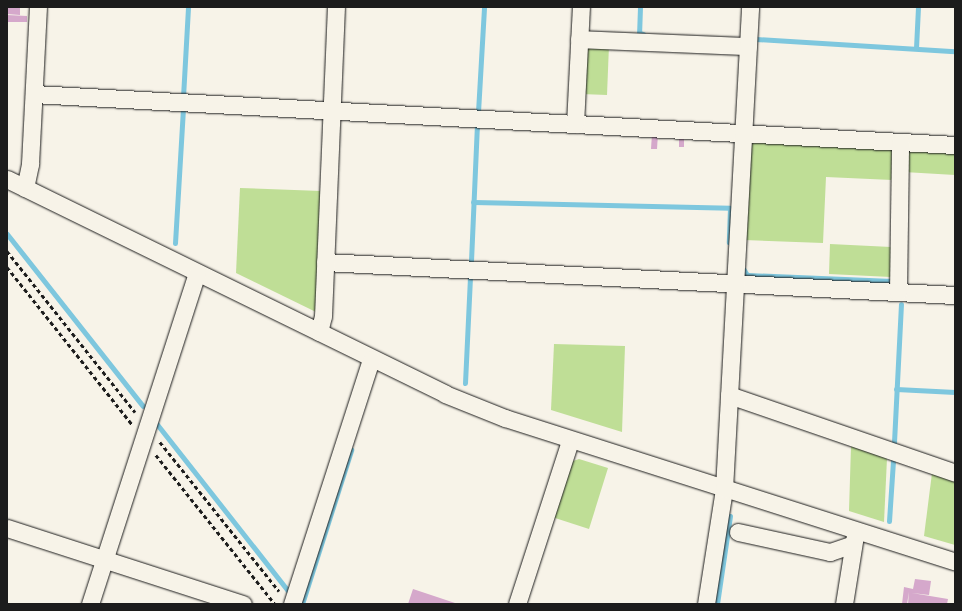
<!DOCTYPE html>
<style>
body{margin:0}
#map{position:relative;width:962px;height:611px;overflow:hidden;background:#f7f3e8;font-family:"Playpen Sans",sans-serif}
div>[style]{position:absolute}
.green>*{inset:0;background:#bfde96}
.stream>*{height:5px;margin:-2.5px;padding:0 2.5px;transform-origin:2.5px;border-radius:2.5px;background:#7ec7de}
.building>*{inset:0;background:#d5a8cb}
.path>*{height:2.5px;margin-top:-1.25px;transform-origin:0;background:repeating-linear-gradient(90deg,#1c1c1c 0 4px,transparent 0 7px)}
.roads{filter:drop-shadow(0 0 1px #1c1c1c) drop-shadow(0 0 1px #1c1c1c)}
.minor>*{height:17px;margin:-8.5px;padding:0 8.5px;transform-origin:8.5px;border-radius:8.5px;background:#f7f3e8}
span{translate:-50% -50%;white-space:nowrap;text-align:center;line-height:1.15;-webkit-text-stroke:3.5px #f7f3e8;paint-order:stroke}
.frame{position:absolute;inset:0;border:8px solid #1c1c1c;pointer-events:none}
</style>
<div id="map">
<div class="green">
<i style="clip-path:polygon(587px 45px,609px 45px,607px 95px,581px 94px)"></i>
<i style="clip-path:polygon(755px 137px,893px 148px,892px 180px,826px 177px,823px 243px,744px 240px,748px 142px)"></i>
<i style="clip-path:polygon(955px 148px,955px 175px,904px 172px,904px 151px)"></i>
<i style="clip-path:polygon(240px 188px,321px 191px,316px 312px,236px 273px)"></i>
<i style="clip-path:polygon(830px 244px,891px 247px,891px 277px,829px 274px)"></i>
<i style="clip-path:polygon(554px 344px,625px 346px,622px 432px,551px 410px)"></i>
<i style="clip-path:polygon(851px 446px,887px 458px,884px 522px,849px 511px)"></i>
<i style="clip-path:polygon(579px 459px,608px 468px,589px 529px,552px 517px,570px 462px)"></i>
<i style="clip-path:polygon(932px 473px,955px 481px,955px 545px,924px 536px)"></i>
</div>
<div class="stream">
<i style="left:640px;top:7px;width:26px;rotate:92deg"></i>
<i style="left:639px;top:33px;width:4px;rotate:14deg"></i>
<i style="left:756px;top:39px;width:199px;rotate:3.5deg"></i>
<i style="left:916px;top:48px;width:41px;rotate:-87.2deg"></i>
<i style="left:183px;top:97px;width:90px;rotate:-86.8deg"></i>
<i style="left:478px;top:112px;width:105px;rotate:-86.7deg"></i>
<i style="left:473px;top:202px;width:257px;rotate:1.3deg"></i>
<i style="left:730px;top:208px;width:34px;rotate:92deg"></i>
<i style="left:7px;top:234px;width:219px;rotate:51.7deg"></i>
<i style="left:175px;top:243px;width:136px;rotate:-86.6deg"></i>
<i style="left:471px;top:261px;width:137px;rotate:-87.5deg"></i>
<i style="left:744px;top:270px;width:6px;rotate:59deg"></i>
<i style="left:747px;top:275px;width:145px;rotate:2.4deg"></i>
<i style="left:465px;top:383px;width:106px;rotate:-87.3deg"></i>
<i style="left:896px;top:389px;width:59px;rotate:2.9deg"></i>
<i style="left:156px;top:423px;width:214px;rotate:51.8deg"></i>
<i style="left:894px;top:442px;width:138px;rotate:-87.1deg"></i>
<i style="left:889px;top:521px;width:61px;rotate:-86.2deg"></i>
<i style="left:302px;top:604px;width:162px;rotate:-72.3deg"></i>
<i style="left:717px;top:604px;width:89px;rotate:-81.6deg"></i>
</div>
<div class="building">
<i style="clip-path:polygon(7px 7px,20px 7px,20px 15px,7px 14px)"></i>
<i style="clip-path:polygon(7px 15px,27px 16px,27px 22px,7px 22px)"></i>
<i style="clip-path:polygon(652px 134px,658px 134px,657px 149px,651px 149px)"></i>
<i style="clip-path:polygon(679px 134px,684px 135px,684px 147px,679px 147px)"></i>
<i style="clip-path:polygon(915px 579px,931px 581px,929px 595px,912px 593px,948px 599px,947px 604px,908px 604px,909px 592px,907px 604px,902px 604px,904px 587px,913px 589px)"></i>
<i style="clip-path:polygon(413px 589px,458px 604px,408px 604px)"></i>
</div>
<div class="path">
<i style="left:7px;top:251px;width:206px;rotate:51.5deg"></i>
<i style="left:7px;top:267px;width:201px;rotate:51.5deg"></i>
<i style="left:160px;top:442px;width:191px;rotate:51.4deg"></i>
<i style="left:156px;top:455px;width:191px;rotate:51.4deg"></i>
</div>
<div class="roads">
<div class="minor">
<i style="left:579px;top:39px;width:169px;rotate:2.4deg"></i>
<i style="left:34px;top:94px;width:922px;rotate:3.17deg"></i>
<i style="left:575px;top:124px;width:117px;rotate:-87.1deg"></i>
<i style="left:7px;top:179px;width:488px;rotate:26.1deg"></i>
<i style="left:445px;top:394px;width:65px;rotate:21.8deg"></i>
<i style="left:505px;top:418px;width:472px;rotate:17.7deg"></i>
<i style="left:25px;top:188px;width:25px;rotate:-78deg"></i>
<i style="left:30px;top:164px;width:157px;rotate:-87.1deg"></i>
<i style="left:325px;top:262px;width:631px;rotate:3deg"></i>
<i style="left:898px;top:292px;width:150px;rotate:-89.2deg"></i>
<i style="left:319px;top:332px;width:16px;rotate:-76deg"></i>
<i style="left:323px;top:316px;width:309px;rotate:-87.6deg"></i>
<i style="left:729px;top:395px;width:239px;rotate:19deg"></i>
<i style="left:7px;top:528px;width:248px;rotate:17.9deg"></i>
<i style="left:738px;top:532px;width:94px;rotate:12.3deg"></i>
<i style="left:830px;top:552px;width:24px;rotate:-19deg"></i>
<i style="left:90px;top:604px;width:348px;rotate:-72.1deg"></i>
<i style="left:292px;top:604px;width:257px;rotate:-72.1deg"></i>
<i style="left:517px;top:604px;width:171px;rotate:-72deg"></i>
<i style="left:706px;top:604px;width:116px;rotate:-81.1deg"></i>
<i style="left:724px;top:489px;width:483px;rotate:-86.9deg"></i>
<i style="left:844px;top:604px;width:70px;rotate:-80.9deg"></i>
</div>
</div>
<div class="frame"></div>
</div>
